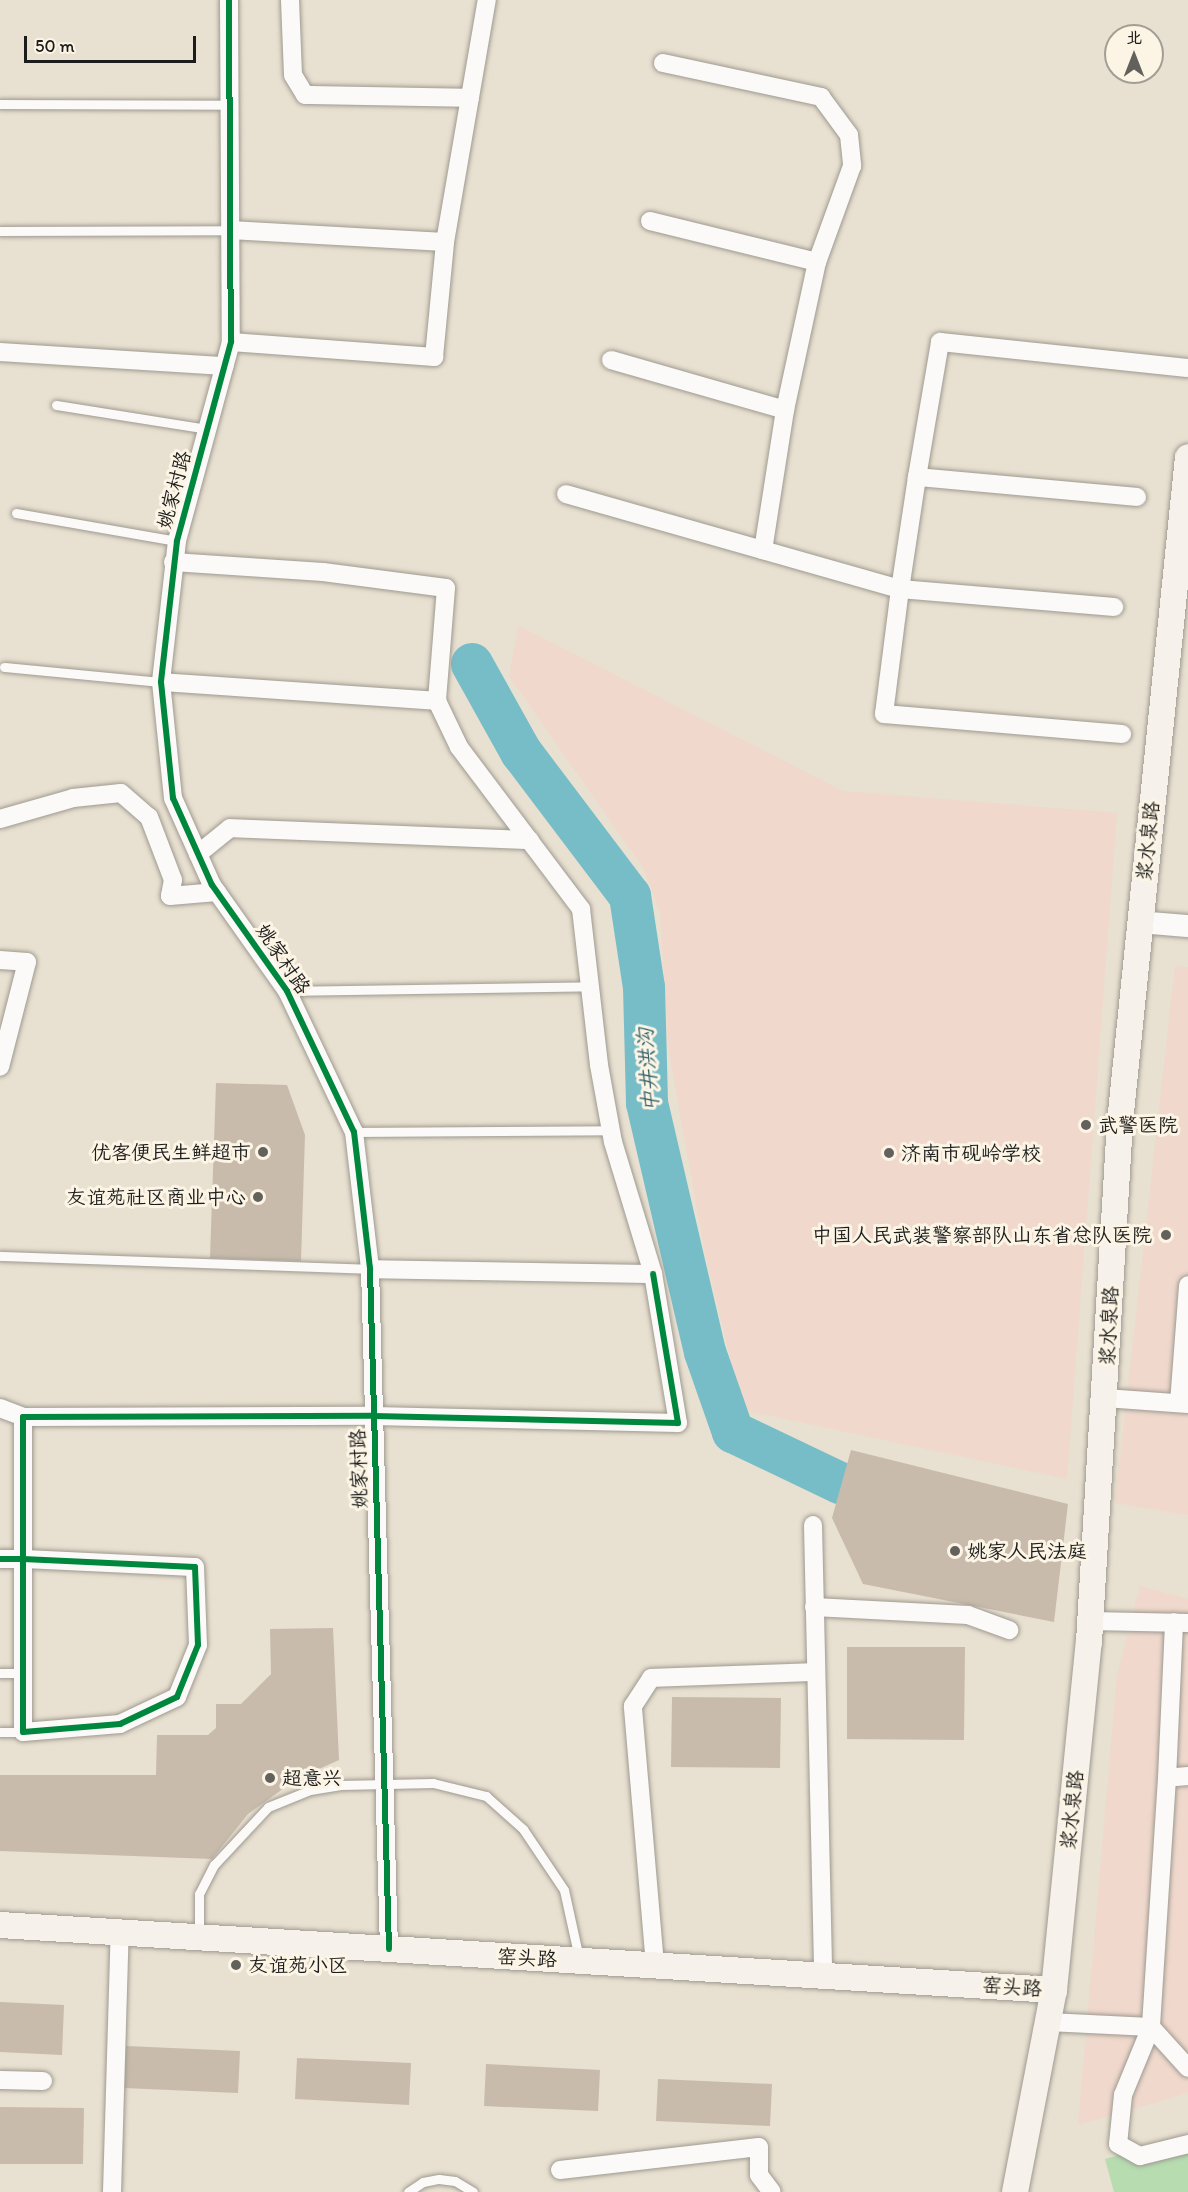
<!DOCTYPE html>
<meta charset="utf-8">
<style>
body{margin:0}
#map{position:relative;width:1188px;height:2192px;overflow:hidden;background:#e8e0d0;font-family:Itim,"LXGW WenKai TC",sans-serif}
div>[style]{position:absolute}
.built>*{inset:0;background:#f0d8cc}
.green>*{inset:0;background:#b6dcb0}
.river>*{height:42px;margin:-21px;padding:0 21px;transform-origin:21px;border-radius:21px;background:#76bdc8}
.building>*{inset:0;background:#c8bbac}
.roads{filter:drop-shadow(0 0 2px #9e9a91) drop-shadow(0 0 2px #9e9a91)}
.service>*{height:9px;margin:-4.5px;padding:0 4.5px;transform-origin:4.5px;border-radius:4.5px;background:#fcfaf8}
.minor>*{height:18px;margin:-9px;padding:0 9px;transform-origin:9px;border-radius:9px;background:#fcfaf8}
.tertiary>*{height:22px;margin:-11px;padding:0 11px;transform-origin:11px;border-radius:11px;background:#fcfaf8}
.secondary>*{height:26px;margin:-13px;padding:0 13px;transform-origin:13px;border-radius:13px;background:#f6f1ea}
.cycleway>*{height:6px;margin:-3px;padding:0 3px;transform-origin:3px;border-radius:3px;background:#00873e}
.dots>*{width:16px;height:16px;translate:-50% -50%;box-sizing:border-box;border:3px solid #fcf5e5;border-radius:50%}
span{translate:-50% -50%;white-space:nowrap;text-align:center;line-height:1.15;-webkit-text-stroke:6px #fcf5e5;paint-order:stroke}
.street-label{font-size:20px;color:#1c1c1c}
.poi-label{font-size:20px;color:#1c1c1c}
.left{translate:0 -50%;text-align:left}
.right{translate:-100% -50%;text-align:right}
.water-label{font-size:21px;color:#2e5e68;font-style:italic}
.north{position:absolute;left:1104px;top:24px;width:60px;height:60px;box-sizing:border-box;background:#fcf5e5;border:2px solid #a29e95;border-radius:50%;rotate:0deg;font-size:16px;font-weight:700;line-height:24px;text-align:center;color:#1c1c1c}
.north::after{content:'';display:block;margin:auto;width:21px;height:27px;background:#63615b;clip-path:polygon(50% 0,100% 100%,50% 72%,0 100%)}
.scale{position:absolute;left:24px;top:36px;width:172px;height:27px;box-sizing:border-box;border:3px solid #1c1c1c;border-top:0;padding-left:8px;font-size:18px;line-height:21px;white-space:nowrap;color:#1c1c1c;-webkit-text-stroke:4px #fcf5e5;paint-order:stroke}
</style>
<div id="map">
<div class="built">
<i style="clip-path:polygon(519px 626px,843px 791px,1117px 813px,1067px 1479px,743px 1410px,705px 1254px,669px 1052px,660px 913px,644px 869px,509px 676px)"></i>
<i style="clip-path:polygon(1175px 966px,1188px 967px,1188px 1515px,1115px 1503px)"></i>
<i style="clip-path:polygon(1140px 1586px,1188px 1599px,1188px 2093px,1078px 2125px,1117px 1675px)"></i>
</div>
<div class="green">
<i style="clip-path:polygon(1188px 2136px,1188px 2192px,1114px 2192px,1105px 2159px)"></i>
</div>
<div class="river">
<i style="left:472px;top:664px;width:101px;rotate:60.9deg"></i>
<i style="left:521px;top:752px;width:181px;rotate:52.9deg"></i>
<i style="left:630px;top:896px;width:92px;rotate:81.3deg"></i>
<i style="left:644px;top:987px;width:116px;rotate:88.5deg"></i>
<i style="left:647px;top:1103px;width:256px;rotate:76.9deg"></i>
<i style="left:705px;top:1352px;width:85px;rotate:70.7deg"></i>
<i style="left:733px;top:1432px;width:119px;rotate:25.5deg"></i>
</div>
<div class="building">
<i style="clip-path:polygon(216px 1083px,287px 1085px,305px 1135px,301px 1261px,210px 1258px)"></i>
<i style="clip-path:polygon(851px 1450px,1068px 1504px,1054px 1622px,863px 1584px,832px 1518px)"></i>
<i style="clip-path:polygon(333px 1628px,339px 1760px,295px 1780px,248px 1814px,212px 1859px,0 1851px,0 1775px,156px 1775px,157px 1735px,208px 1735px,216px 1728px,216px 1704px,241px 1704px,271px 1674px,270px 1629px)"></i>
<i style="clip-path:polygon(847px 1647px,965px 1647px,964px 1740px,847px 1739px)"></i>
<i style="clip-path:polygon(672px 1697px,781px 1698px,780px 1768px,671px 1767px)"></i>
<i style="clip-path:polygon(0 2002px,64px 2005px,62px 2055px,0 2052px)"></i>
<i style="clip-path:polygon(126px 2046px,240px 2051px,238px 2093px,124px 2088px)"></i>
<i style="clip-path:polygon(297px 2058px,411px 2063px,409px 2105px,295px 2099px)"></i>
<i style="clip-path:polygon(486px 2064px,600px 2070px,598px 2111px,484px 2106px)"></i>
<i style="clip-path:polygon(658px 2079px,772px 2084px,770px 2126px,656px 2121px)"></i>
<i style="clip-path:polygon(0 2107px,84px 2108px,83px 2164px,0 2164px)"></i>
</div>
<div class="roads">
<div class="service">
<i style="left:0;top:104px;width:230px;rotate:0.2deg"></i>
<i style="left:0;top:231px;width:230px;rotate:-0.2deg"></i>
<i style="left:56px;top:405px;width:153px;rotate:9deg"></i>
<i style="left:16px;top:513px;width:163px;rotate:9.9deg"></i>
<i style="left:4px;top:667px;width:158px;rotate:5.5deg"></i>
<i style="left:287px;top:991px;width:304px;rotate:-0.9deg"></i>
<i style="left:354px;top:1132px;width:256px;rotate:-0.4deg"></i>
<i style="left:0;top:1256px;width:370px;rotate:2deg"></i>
<i style="left:0;top:1673px;width:23px"></i>
<i style="left:0;top:1732px;width:23px"></i>
<i style="left:199px;top:1934px;width:40px;rotate:-90deg"></i>
<i style="left:199px;top:1894px;width:33px;rotate:-63deg"></i>
<i style="left:214px;top:1865px;width:79px;rotate:-47deg"></i>
<i style="left:268px;top:1807px;width:45px;rotate:-22deg"></i>
<i style="left:310px;top:1790px;width:31px;rotate:-9deg"></i>
<i style="left:341px;top:1785px;width:92px;rotate:-1.2deg"></i>
<i style="left:433px;top:1783px;width:55px;rotate:13.8deg"></i>
<i style="left:486px;top:1796px;width:50px;rotate:41.7deg"></i>
<i style="left:523px;top:1829px;width:73px;rotate:56.1deg"></i>
<i style="left:564px;top:1890px;width:70px;rotate:77.6deg"></i>
<i style="left:408px;top:2192px;width:18px;rotate:-34deg"></i>
<i style="left:423px;top:2182px;width:16px;rotate:-11deg"></i>
<i style="left:439px;top:2179px;width:16px;rotate:7deg"></i>
<i style="left:455px;top:2181px;width:21px;rotate:31deg"></i>
</div>
<div class="minor">
<i style="left:229px;top:0;width:342px;rotate:89.7deg"></i>
<i style="left:231px;top:342px;width:206px;rotate:105.2deg"></i>
<i style="left:177px;top:541px;width:142px;rotate:96.5deg"></i>
<i style="left:161px;top:682px;width:117px;rotate:84.1deg"></i>
<i style="left:173px;top:798px;width:95px;rotate:65.9deg"></i>
<i style="left:212px;top:885px;width:130px;rotate:54.7deg"></i>
<i style="left:287px;top:991px;width:156px;rotate:64.6deg"></i>
<i style="left:354px;top:1132px;width:138px;rotate:83.3deg"></i>
<i style="left:370px;top:1269px;width:680px;rotate:88.4deg"></i>
<i style="left:290px;top:0;width:75px;rotate:87.7deg"></i>
<i style="left:293px;top:75px;width:23px;rotate:59deg"></i>
<i style="left:305px;top:95px;width:165px;rotate:1deg"></i>
<i style="left:663px;top:63px;width:162px;rotate:12.1deg"></i>
<i style="left:821px;top:97px;width:47px;rotate:53.6deg"></i>
<i style="left:849px;top:135px;width:31px;rotate:84deg"></i>
<i style="left:852px;top:166px;width:102px;rotate:110deg"></i>
<i style="left:650px;top:221px;width:172px;rotate:13.8deg"></i>
<i style="left:817px;top:262px;width:151px;rotate:102.2deg"></i>
<i style="left:230px;top:230px;width:215px;rotate:3.2deg"></i>
<i style="left:231px;top:342px;width:204px;rotate:4.2deg"></i>
<i style="left:434px;top:357px;width:116px;rotate:-84.5deg"></i>
<i style="left:445px;top:242px;width:246px;rotate:-80.2deg"></i>
<i style="left:0;top:352px;width:225px;rotate:3.6deg"></i>
<i style="left:611px;top:360px;width:181px;rotate:16deg"></i>
<i style="left:785px;top:410px;width:142px;rotate:98.9deg"></i>
<i style="left:917px;top:477px;width:113px;rotate:98.6deg"></i>
<i style="left:900px;top:589px;width:215px;rotate:4.8deg"></i>
<i style="left:566px;top:494px;width:347px;rotate:15.9deg"></i>
<i style="left:900px;top:589px;width:126px;rotate:97.3deg"></i>
<i style="left:884px;top:714px;width:239px;rotate:4.8deg"></i>
<i style="left:1137px;top:497px;width:221px;rotate:-174.8deg"></i>
<i style="left:917px;top:477px;width:137px;rotate:-80.3deg"></i>
<i style="left:940px;top:342px;width:249px;rotate:6deg"></i>
<i style="left:173px;top:562px;width:150px;rotate:3.8deg"></i>
<i style="left:323px;top:572px;width:124px;rotate:7.4deg"></i>
<i style="left:446px;top:588px;width:113px;rotate:94.6deg"></i>
<i style="left:437px;top:701px;width:51px;rotate:64.4deg"></i>
<i style="left:459px;top:747px;width:203px;rotate:53deg"></i>
<i style="left:581px;top:909px;width:157px;rotate:83.4deg"></i>
<i style="left:599px;top:1065px;width:78px;rotate:79.7deg"></i>
<i style="left:613px;top:1142px;width:138px;rotate:73.1deg"></i>
<i style="left:653px;top:1274px;width:283px;rotate:-179deg"></i>
<i style="left:161px;top:682px;width:277px;rotate:3.9deg"></i>
<i style="left:0;top:819px;width:76px;rotate:-16deg"></i>
<i style="left:73px;top:798px;width:48px;rotate:-5.9deg"></i>
<i style="left:121px;top:793px;width:37px;rotate:41deg"></i>
<i style="left:149px;top:817px;width:67px;rotate:69.1deg"></i>
<i style="left:173px;top:880px;width:16px;rotate:101deg"></i>
<i style="left:170px;top:896px;width:47px;rotate:-4.9deg"></i>
<i style="left:198px;top:854px;width:41px;rotate:-39.1deg"></i>
<i style="left:230px;top:828px;width:300px;rotate:2.3deg"></i>
<i style="left:0;top:960px;width:27px;rotate:4deg"></i>
<i style="left:27px;top:962px;width:108px;rotate:104.4deg"></i>
<i style="left:1105px;top:1398px;width:83px;rotate:4.1deg"></i>
<i style="left:1179px;top:1403px;width:118px;rotate:-85.6deg"></i>
<i style="left:0;top:1408px;width:25px;rotate:21deg"></i>
<i style="left:813px;top:1525px;width:451px;rotate:88.7deg"></i>
<i style="left:0;top:1559px;width:23px"></i>
<i style="left:23px;top:1559px;width:172px;rotate:2.7deg"></i>
<i style="left:195px;top:1567px;width:78px;rotate:87.8deg"></i>
<i style="left:198px;top:1645px;width:56px;rotate:112deg"></i>
<i style="left:177px;top:1697px;width:63px;rotate:154.7deg"></i>
<i style="left:120px;top:1724px;width:97px;rotate:175.3deg"></i>
<i style="left:23px;top:1732px;width:315px;rotate:-90deg"></i>
<i style="left:23px;top:1417px;width:351px;rotate:-0.2deg"></i>
<i style="left:374px;top:1416px;width:304px;rotate:1.3deg"></i>
<i style="left:678px;top:1423px;width:151px;rotate:-99.5deg"></i>
<i style="left:814px;top:1607px;width:154px;rotate:3deg"></i>
<i style="left:968px;top:1615px;width:44px;rotate:20.1deg"></i>
<i style="left:1090px;top:1621px;width:98px;rotate:1.2deg"></i>
<i style="left:1188px;top:1776px;width:21px;rotate:175deg"></i>
<i style="left:1167px;top:1778px;width:250px;rotate:93.7deg"></i>
<i style="left:1151px;top:2027px;width:74px;rotate:112.4deg"></i>
<i style="left:1123px;top:2095px;width:49px;rotate:95.8deg"></i>
<i style="left:1118px;top:2144px;width:25px;rotate:29deg"></i>
<i style="left:1140px;top:2156px;width:49px;rotate:-14deg"></i>
<i style="left:1167px;top:1778px;width:156px;rotate:-87.4deg"></i>
<i style="left:655px;top:1965px;width:260px;rotate:-94.9deg"></i>
<i style="left:633px;top:1706px;width:33px;rotate:-57deg"></i>
<i style="left:651px;top:1678px;width:165px;rotate:-2.1deg"></i>
<i style="left:1048px;top:2022px;width:103px;rotate:2.8deg"></i>
<i style="left:1151px;top:2027px;width:55px;rotate:47.9deg"></i>
<i style="left:0;top:2080px;width:43px;rotate:1.3deg"></i>
<i style="left:560px;top:2170px;width:200px;rotate:-6.6deg"></i>
<i style="left:759px;top:2147px;width:28px;rotate:90deg"></i>
<i style="left:759px;top:2175px;width:21px;rotate:53deg"></i>
<i style="left:112px;top:2192px;width:262px;rotate:-88.3deg"></i>
</div>
<div class="tertiary">
<i style="left:1139px;top:922px;width:49px;rotate:4.7deg"></i>
</div>
<div class="secondary">
<i style="left:0;top:1925px;width:1056px;rotate:3.53deg"></i>
<i style="left:1015px;top:2192px;width:206px;rotate:-79.1deg"></i>
<i style="left:1054px;top:1990px;width:350px;rotate:-84.3deg"></i>
<i style="left:1089px;top:1642px;width:521px;rotate:-86.59deg"></i>
<i style="left:1120px;top:1122px;width:668px;rotate:-84.16deg"></i>
</div>
</div>
<div class="cycleway">
<i style="left:229px;top:0;width:342px;rotate:89.7deg"></i>
<i style="left:231px;top:342px;width:206px;rotate:105.2deg"></i>
<i style="left:177px;top:541px;width:142px;rotate:96.5deg"></i>
<i style="left:161px;top:682px;width:117px;rotate:84.1deg"></i>
<i style="left:173px;top:798px;width:95px;rotate:65.9deg"></i>
<i style="left:212px;top:885px;width:130px;rotate:54.7deg"></i>
<i style="left:287px;top:991px;width:156px;rotate:64.6deg"></i>
<i style="left:354px;top:1132px;width:138px;rotate:83.3deg"></i>
<i style="left:370px;top:1269px;width:680px;rotate:88.4deg"></i>
<i style="left:0;top:1559px;width:23px"></i>
<i style="left:23px;top:1559px;width:172px;rotate:2.7deg"></i>
<i style="left:195px;top:1567px;width:78px;rotate:87.8deg"></i>
<i style="left:198px;top:1645px;width:56px;rotate:112deg"></i>
<i style="left:177px;top:1697px;width:63px;rotate:154.7deg"></i>
<i style="left:120px;top:1724px;width:97px;rotate:175.3deg"></i>
<i style="left:23px;top:1732px;width:315px;rotate:-90deg"></i>
<i style="left:23px;top:1417px;width:351px;rotate:-0.2deg"></i>
<i style="left:374px;top:1416px;width:304px;rotate:1.3deg"></i>
<i style="left:678px;top:1423px;width:151px;rotate:-99.5deg"></i>
</div>
<div class="dots">
<i style="left:1086px;top:1125px;background:#63615b"></i>
<i style="left:263px;top:1152px;background:#63615b"></i>
<i style="left:889px;top:1153px;background:#63615b"></i>
<i style="left:258px;top:1197px;background:#63615b"></i>
<i style="left:1166px;top:1235px;background:#63615b"></i>
<i style="left:955px;top:1551px;background:#63615b"></i>
<i style="left:270px;top:1778px;background:#63615b"></i>
<i style="left:236px;top:1965px;background:#63615b"></i>
</div>
<div class="street-label">
<span style="left:174px;top:490px;rotate:-75deg">姚家村路</span>
<span style="left:1148px;top:841px;rotate:-84deg">浆水泉路</span>
<span style="left:283px;top:959px;rotate:56deg">姚家村路</span>
<span style="left:1109px;top:1326px;rotate:-87deg">浆水泉路</span>
<span style="left:359px;top:1469px;rotate:-92deg">姚家村路</span>
<span style="left:1072px;top:1810px;rotate:-84deg">浆水泉路</span>
<span style="left:527px;top:1958px;rotate:3deg">窑头路</span>
<span style="left:1012px;top:1987px;rotate:4deg">窑头路</span>
</div>
<div class="poi-label">
<span class="left" style="left:1098px;top:1125px">武警医院</span>
<span class="right" style="left:251px;top:1152px">优客便民生鲜超市</span>
<span class="left" style="left:901px;top:1153px">济南市砚岭学校</span>
<span class="right" style="left:246px;top:1197px">友谊苑社区商业中心</span>
<span class="right" style="left:1152px;top:1235px">中国人民武装警察部队山东省总队医院</span>
<span class="left" style="left:967px;top:1551px">姚家人民法庭</span>
<span class="left" style="left:282px;top:1778px">超意兴</span>
<span class="left" style="left:248px;top:1965px">友谊苑小区</span>
</div>
<div class="water-label">
<span style="left:648px;top:1070px;rotate:-94deg">中井洪沟</span>
</div>
<div class="north">北</div>
<div class="scale">50 m</div>
</div>
